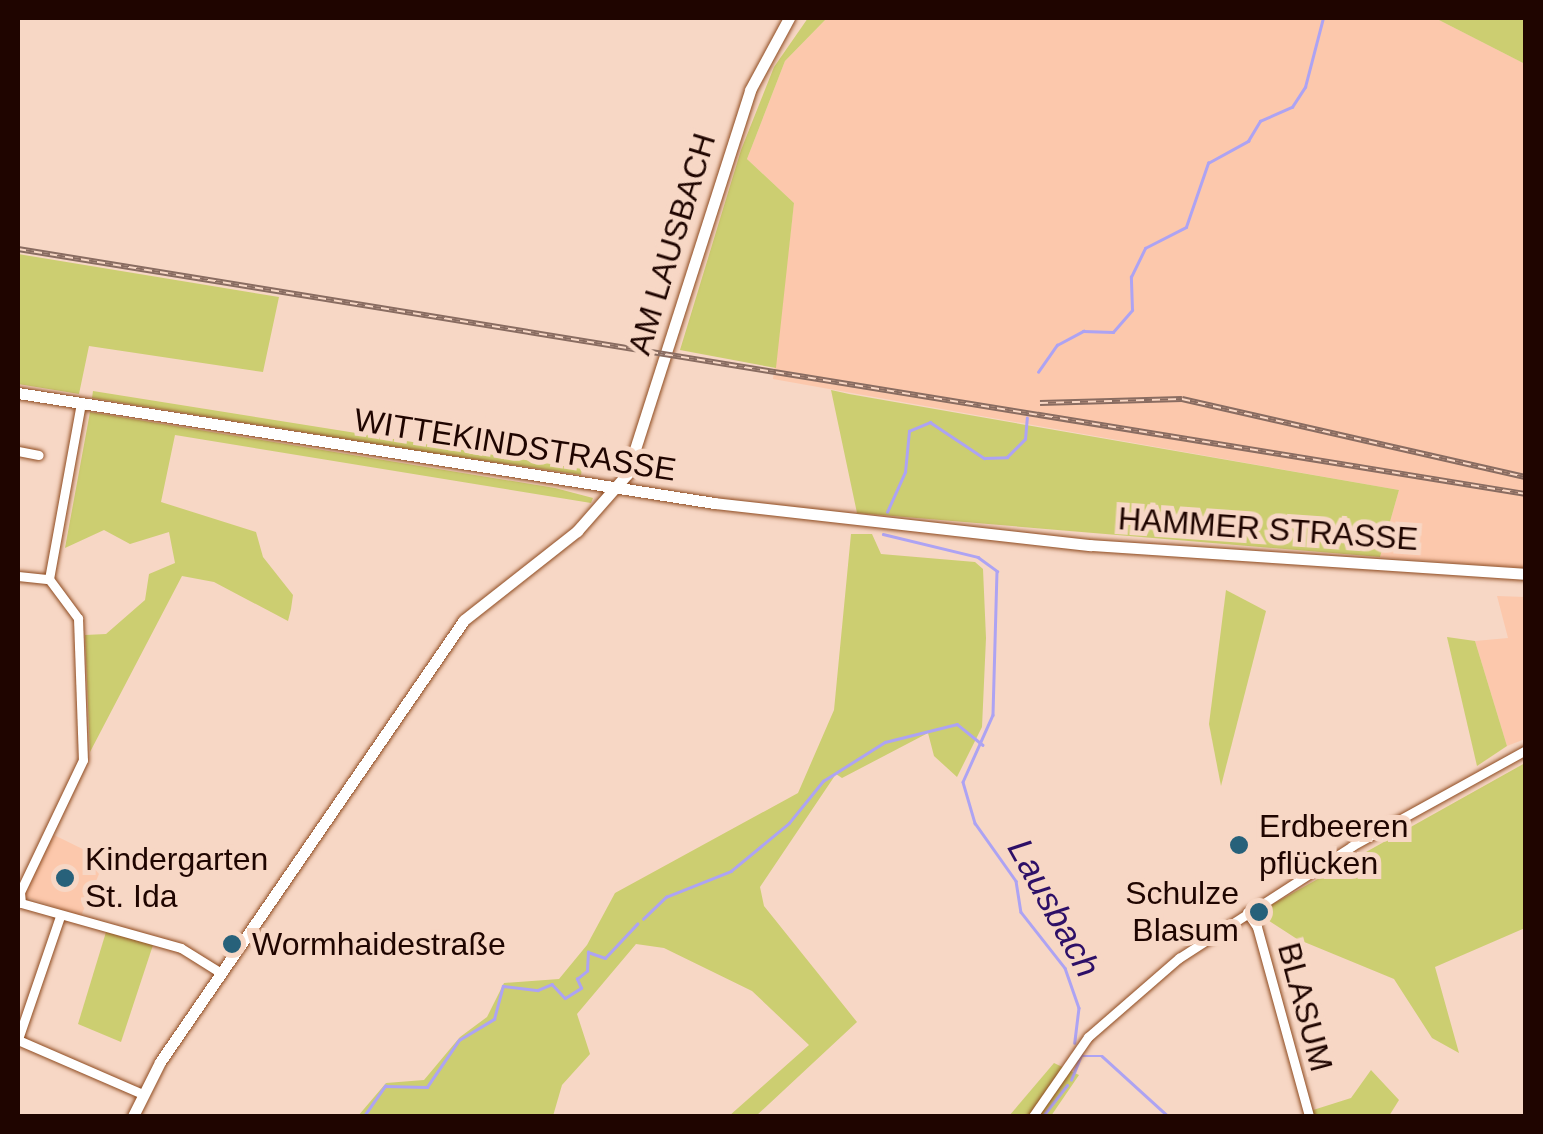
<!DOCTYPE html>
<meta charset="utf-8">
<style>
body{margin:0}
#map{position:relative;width:1543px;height:1134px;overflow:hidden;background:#f7d7c5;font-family:Arial,sans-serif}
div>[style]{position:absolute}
.built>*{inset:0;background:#fcc8ac}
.green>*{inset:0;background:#ccce71}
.stream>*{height:2.5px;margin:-1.25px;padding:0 1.25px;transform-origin:1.25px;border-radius:1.25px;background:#ada3f3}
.roads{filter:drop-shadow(0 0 2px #8e4a1f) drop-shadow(0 0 2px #8e4a1f)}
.minor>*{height:9px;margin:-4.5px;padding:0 4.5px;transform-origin:4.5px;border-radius:4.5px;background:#fff}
.secondary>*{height:11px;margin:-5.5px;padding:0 5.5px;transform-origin:5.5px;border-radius:5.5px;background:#fff}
.rail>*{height:6px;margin-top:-3px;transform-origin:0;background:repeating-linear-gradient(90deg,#f7d7c5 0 8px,#896c61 0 16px);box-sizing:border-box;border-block:2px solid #896c61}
.dots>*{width:28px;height:28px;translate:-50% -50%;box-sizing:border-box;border:5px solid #f7d7c5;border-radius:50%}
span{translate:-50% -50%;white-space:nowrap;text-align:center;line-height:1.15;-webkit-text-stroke:10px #f7d7c5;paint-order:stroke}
.street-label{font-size:32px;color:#1f0500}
.poi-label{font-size:32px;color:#1f0500}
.left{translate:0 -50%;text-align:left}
.right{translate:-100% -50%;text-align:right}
.water-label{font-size:35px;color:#2d0f67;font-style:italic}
.frame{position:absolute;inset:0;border:20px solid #1f0500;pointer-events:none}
</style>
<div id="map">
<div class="built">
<i style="clip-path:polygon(827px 18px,1435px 18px,1525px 64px,1525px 568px,1380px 557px,1399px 490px,773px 379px,794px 203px,747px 159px,785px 61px)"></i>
<i style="clip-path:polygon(1497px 596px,1525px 597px,1525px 739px,1507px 746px,1475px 641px,1508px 638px)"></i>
<i style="clip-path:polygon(54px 835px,105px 860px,81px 916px,24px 896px)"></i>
</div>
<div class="green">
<i style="clip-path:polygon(808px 18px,827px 18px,785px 61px,747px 159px,794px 203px,776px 368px,680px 350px,741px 150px,774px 67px)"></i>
<i style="clip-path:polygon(1435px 18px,1525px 18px,1525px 64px)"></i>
<i style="clip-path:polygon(18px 254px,279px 297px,263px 372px,89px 346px,79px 394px,18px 384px)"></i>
<i style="clip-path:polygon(831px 390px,849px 394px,1399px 490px,1380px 557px,857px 513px)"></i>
<i style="clip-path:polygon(93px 391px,582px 469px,581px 475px,427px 452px,92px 398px)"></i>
<i style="clip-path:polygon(90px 412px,555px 488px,593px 498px,591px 503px,175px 435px,161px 502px,256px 532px,263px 557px,293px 595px,291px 609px,288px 621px,214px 582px,182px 576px,90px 752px,85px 635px,106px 634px,145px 600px,149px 574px,175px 563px,169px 532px,130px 544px,104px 530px,65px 548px)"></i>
<i style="clip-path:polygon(851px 534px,872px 534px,881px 554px,975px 562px,983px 569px,986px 638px,982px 727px,957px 777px,934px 756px,928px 733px,842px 778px,836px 774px,760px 887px,764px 906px,857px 1022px,756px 1116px,729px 1116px,809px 1045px,752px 991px,664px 948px,636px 944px,577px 1014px,590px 1054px,562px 1085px,553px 1116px,358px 1116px,386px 1083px,424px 1080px,460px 1037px,487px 1017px,504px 983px,559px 979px,587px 945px,615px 893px,798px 793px,834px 710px)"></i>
<i style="clip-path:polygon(1226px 590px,1266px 611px,1221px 786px,1209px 724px)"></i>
<i style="clip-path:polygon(1447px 637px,1475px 641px,1507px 746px,1477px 766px)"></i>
<i style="clip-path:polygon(1525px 763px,1525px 928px,1435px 967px,1459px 1053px,1432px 1038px,1394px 979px,1297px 939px,1257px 913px)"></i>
<i style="clip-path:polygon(106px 932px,153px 945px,121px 1042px,78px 1024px)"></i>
<i style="clip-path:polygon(1054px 1063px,1079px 1075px,1051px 1116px,1009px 1116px)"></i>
<i style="clip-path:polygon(1371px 1070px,1399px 1100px,1389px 1116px,1311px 1116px,1310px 1111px,1351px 1098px)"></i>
</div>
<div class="stream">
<i style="left:1038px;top:372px;width:33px;rotate:-55deg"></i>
<i style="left:1057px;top:345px;width:30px;rotate:-28deg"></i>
<i style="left:1083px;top:331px;width:30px;rotate:2deg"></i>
<i style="left:1113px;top:332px;width:29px;rotate:-49deg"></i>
<i style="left:1132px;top:310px;width:33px;rotate:-92deg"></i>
<i style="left:1131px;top:277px;width:32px;rotate:-64deg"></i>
<i style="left:1145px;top:248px;width:46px;rotate:-27.1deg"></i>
<i style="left:1186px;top:227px;width:68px;rotate:-71deg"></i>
<i style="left:1208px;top:163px;width:46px;rotate:-28.8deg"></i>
<i style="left:1248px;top:141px;width:23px;rotate:-59deg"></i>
<i style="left:1260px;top:121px;width:35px;rotate:-24deg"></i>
<i style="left:1292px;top:107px;width:24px;rotate:-57deg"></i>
<i style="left:1305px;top:87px;width:71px;rotate:-75.4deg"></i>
<i style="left:887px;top:512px;width:44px;rotate:-65.8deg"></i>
<i style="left:905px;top:472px;width:41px;rotate:-84.4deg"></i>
<i style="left:909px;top:431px;width:23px;rotate:-23deg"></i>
<i style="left:930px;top:422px;width:65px;rotate:33.7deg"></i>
<i style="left:984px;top:458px;width:23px;rotate:-2deg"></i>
<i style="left:1007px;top:457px;width:25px;rotate:-45deg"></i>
<i style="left:1025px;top:439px;width:21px;rotate:-85deg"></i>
<i style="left:883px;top:534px;width:98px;rotate:13.6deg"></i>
<i style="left:978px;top:557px;width:24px;rotate:36deg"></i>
<i style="left:997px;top:571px;width:144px;rotate:91.6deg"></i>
<i style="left:993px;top:715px;width:73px;rotate:114.1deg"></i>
<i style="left:963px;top:782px;width:43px;rotate:73.7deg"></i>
<i style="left:975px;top:823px;width:71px;rotate:54.7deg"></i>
<i style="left:1016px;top:881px;width:31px;rotate:81deg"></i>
<i style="left:1021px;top:912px;width:71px;rotate:51.8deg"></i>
<i style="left:1065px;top:968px;width:42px;rotate:70.7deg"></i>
<i style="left:1079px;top:1008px;width:35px;rotate:97deg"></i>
<i style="left:643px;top:919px;width:32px;rotate:-44deg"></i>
<i style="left:666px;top:897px;width:70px;rotate:-21.8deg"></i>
<i style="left:731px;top:871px;width:75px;rotate:-39.6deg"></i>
<i style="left:789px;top:823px;width:54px;rotate:-51deg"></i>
<i style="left:823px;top:781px;width:73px;rotate:-32.2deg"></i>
<i style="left:885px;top:742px;width:74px;rotate:-14deg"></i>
<i style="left:957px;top:724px;width:33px;rotate:39deg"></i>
<i style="left:1082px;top:1056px;width:20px"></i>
<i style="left:1102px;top:1056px;width:89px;rotate:42.3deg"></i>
<i style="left:1071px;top:1080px;width:27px;rotate:-68deg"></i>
<i style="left:364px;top:1116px;width:37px;rotate:-55deg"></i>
<i style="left:385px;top:1086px;width:42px;rotate:1.4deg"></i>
<i style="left:427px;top:1087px;width:57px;rotate:-55.8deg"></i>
<i style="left:459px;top:1040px;width:41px;rotate:-31deg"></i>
<i style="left:494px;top:1019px;width:34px;rotate:-75deg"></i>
<i style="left:503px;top:986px;width:35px;rotate:7deg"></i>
<i style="left:538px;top:990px;width:15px;rotate:-23deg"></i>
<i style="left:552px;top:984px;width:19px;rotate:47deg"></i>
<i style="left:565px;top:998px;width:19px;rotate:-32deg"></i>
<i style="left:581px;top:988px;width:10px;rotate:-114deg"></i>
<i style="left:577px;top:979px;width:13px;rotate:-39deg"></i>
<i style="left:587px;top:971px;width:19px;rotate:-87deg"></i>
<i style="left:588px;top:952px;width:18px;rotate:19deg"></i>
<i style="left:605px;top:958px;width:47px;rotate:-46.7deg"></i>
<i style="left:1043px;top:1116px;width:39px;rotate:-52deg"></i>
</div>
<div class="roads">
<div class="minor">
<i style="left:18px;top:451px;width:21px;rotate:11deg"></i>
<i style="left:18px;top:576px;width:31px;rotate:6deg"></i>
<i style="left:49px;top:579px;width:49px;rotate:53.4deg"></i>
<i style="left:78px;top:618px;width:142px;rotate:88deg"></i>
<i style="left:83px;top:760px;width:146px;rotate:115.5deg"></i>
<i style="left:20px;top:892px;width:11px;rotate:85deg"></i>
<i style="left:21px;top:903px;width:166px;rotate:15.7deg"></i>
<i style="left:181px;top:948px;width:47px;rotate:32deg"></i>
<i style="left:49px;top:579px;width:179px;rotate:-79.7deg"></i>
<i style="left:1247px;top:912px;width:18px;rotate:56deg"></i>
<i style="left:1257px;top:927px;width:196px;rotate:74.6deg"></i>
<i style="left:18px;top:1039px;width:130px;rotate:-71.1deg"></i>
<i style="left:18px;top:1040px;width:136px;rotate:23.4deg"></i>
<i style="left:1033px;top:1116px;width:96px;rotate:-55.2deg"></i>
<i style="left:1088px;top:1037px;width:121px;rotate:-41deg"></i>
<i style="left:1179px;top:958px;width:206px;rotate:-32.9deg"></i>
<i style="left:1352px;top:846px;width:199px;rotate:-28.9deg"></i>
</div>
<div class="secondary">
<i style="left:18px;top:393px;width:705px;rotate:8.98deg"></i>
<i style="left:714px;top:503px;width:378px;rotate:6.4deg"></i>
<i style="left:1090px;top:545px;width:437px;rotate:3.8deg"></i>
<i style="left:133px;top:1116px;width:60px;rotate:-63.4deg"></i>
<i style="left:160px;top:1062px;width:536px;rotate:-55.48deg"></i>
<i style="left:464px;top:620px;width:144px;rotate:-38.2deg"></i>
<i style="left:577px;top:531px;width:76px;rotate:-48.7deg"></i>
<i style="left:627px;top:474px;width:403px;rotate:-72.2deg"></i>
<i style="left:750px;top:90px;width:82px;rotate:-61.6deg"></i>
</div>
</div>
<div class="rail">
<i style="left:18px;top:249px;width:1528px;rotate:9.23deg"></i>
<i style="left:1040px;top:403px;width:142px;rotate:-1.6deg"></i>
<i style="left:1182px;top:399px;width:353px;rotate:12.8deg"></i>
</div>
<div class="dots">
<i style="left:1239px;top:845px;background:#27617a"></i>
<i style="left:65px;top:878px;background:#27617a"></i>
<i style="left:1259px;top:912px;background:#27617a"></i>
<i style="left:232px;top:944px;background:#27617a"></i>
</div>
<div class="street-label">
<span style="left:672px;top:244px;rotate:-73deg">AM LAUSBACH</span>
<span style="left:515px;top:445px;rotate:9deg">WITTEKINDSTRASSE</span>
<span style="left:1268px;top:529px;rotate:4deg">HAMMER STRASSE</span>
<span style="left:1305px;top:1007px;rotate:75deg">BLASUM</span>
</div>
<div class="poi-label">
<span class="left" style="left:1259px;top:845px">Erdbeeren<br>pflücken</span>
<span class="left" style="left:85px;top:878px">Kindergarten<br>St. Ida</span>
<span class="right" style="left:1239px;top:912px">Schulze<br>Blasum</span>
<span class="left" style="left:252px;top:944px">Wormhaidestraße</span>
</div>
<div class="water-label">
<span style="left:1054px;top:908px;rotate:61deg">Lausbach</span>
</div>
<div class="frame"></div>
</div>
